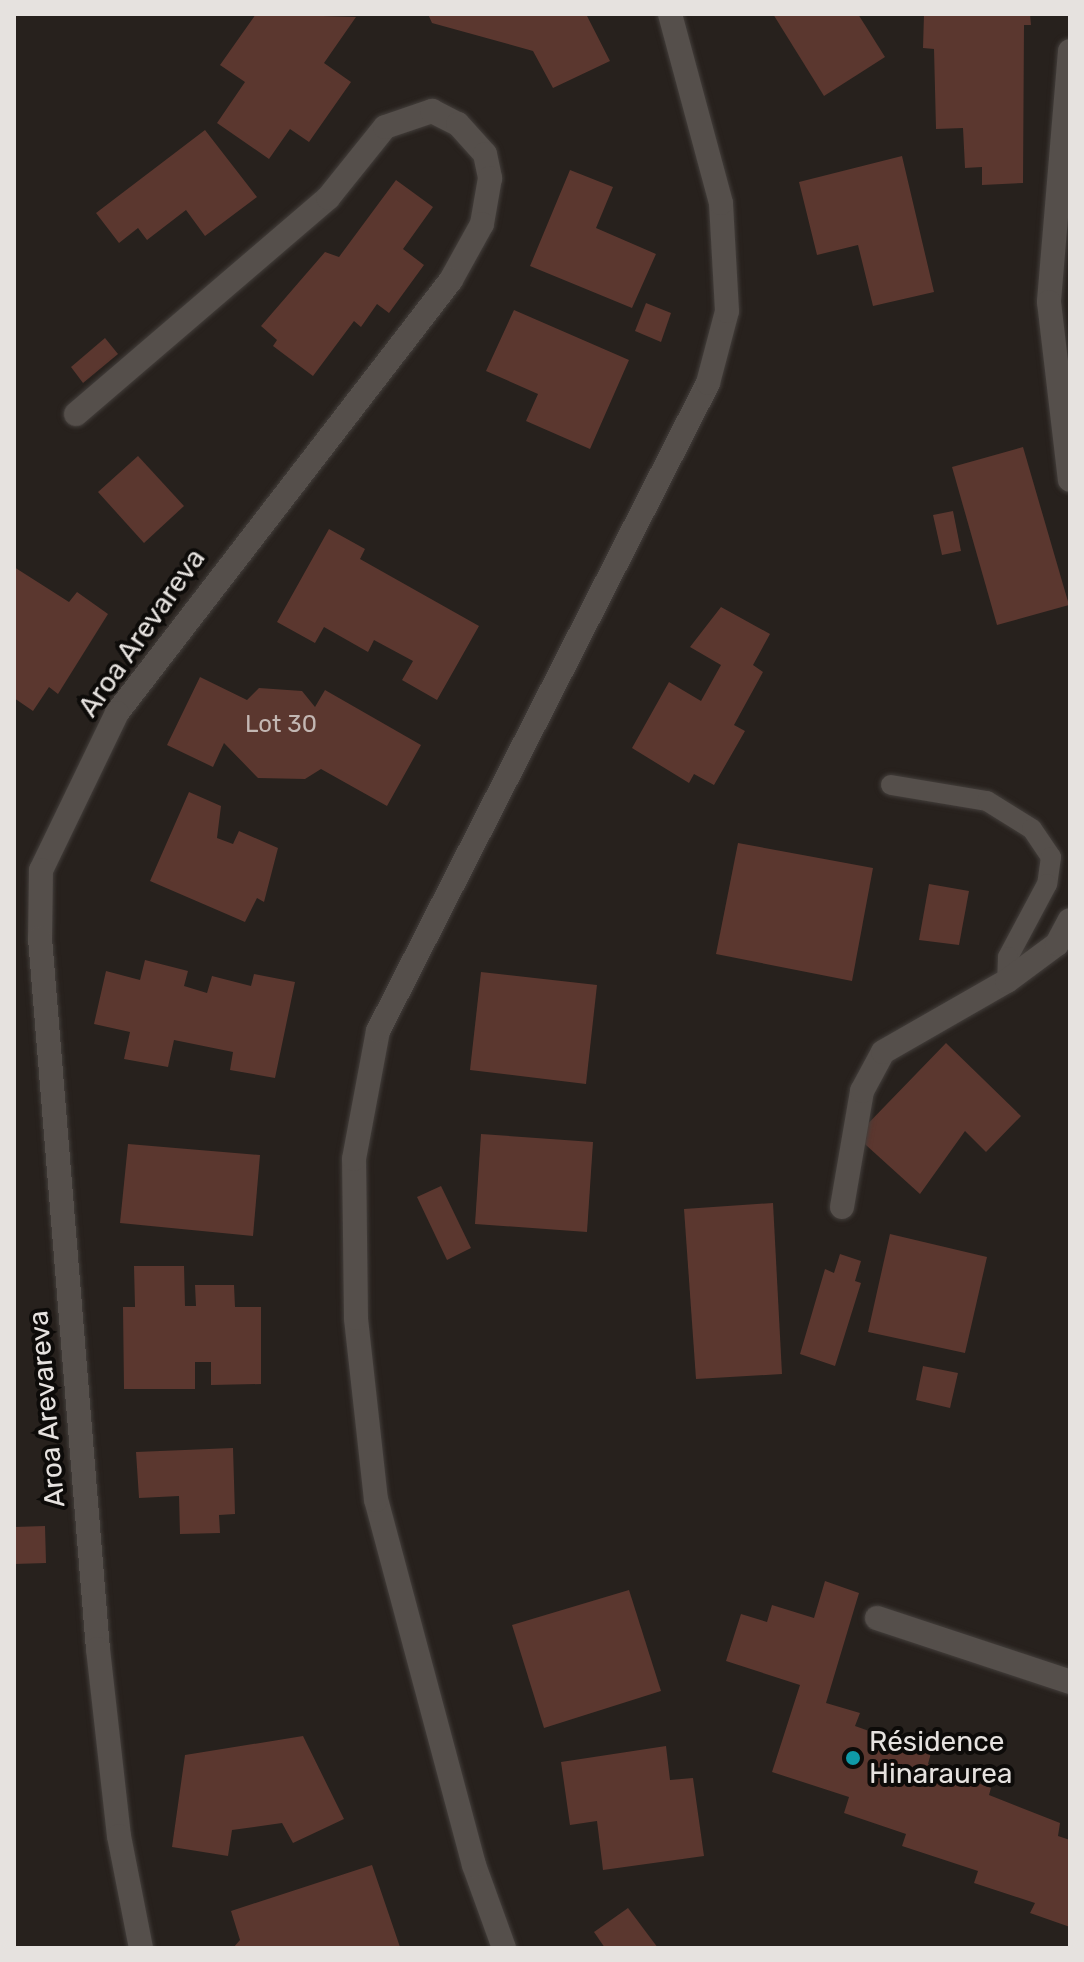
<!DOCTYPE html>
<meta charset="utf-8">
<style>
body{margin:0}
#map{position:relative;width:1084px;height:1962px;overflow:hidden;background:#27211d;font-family:Rubik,sans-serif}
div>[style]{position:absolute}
.building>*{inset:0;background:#5b372f}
.roads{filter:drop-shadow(0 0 2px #433e3b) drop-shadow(0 0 2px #433e3b)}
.lane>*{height:20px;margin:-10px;padding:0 10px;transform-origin:10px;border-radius:10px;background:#554f4b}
.street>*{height:24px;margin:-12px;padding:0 12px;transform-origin:12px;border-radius:12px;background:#554f4b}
.dots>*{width:22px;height:22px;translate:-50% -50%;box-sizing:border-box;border:4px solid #0d0b09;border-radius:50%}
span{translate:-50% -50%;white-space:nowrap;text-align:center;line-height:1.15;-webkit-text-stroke:8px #0d0b09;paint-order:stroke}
.number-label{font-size:24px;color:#c3b7b3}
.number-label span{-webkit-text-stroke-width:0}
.street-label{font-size:28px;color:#e6e2df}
.poi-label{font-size:28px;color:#e6e2df}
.left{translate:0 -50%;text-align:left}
.frame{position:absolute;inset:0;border:16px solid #e6e2df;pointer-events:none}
</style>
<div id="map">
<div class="building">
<i style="clip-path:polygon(256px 14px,356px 17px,324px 63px,351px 82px,309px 142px,290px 129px,269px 159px,217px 123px,245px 82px,220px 65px)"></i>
<i style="clip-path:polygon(428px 14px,586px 14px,610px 61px,553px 88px,533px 51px,432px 23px)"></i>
<i style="clip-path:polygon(773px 14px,858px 14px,885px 57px,824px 96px)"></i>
<i style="clip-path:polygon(924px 14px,1030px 14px,1031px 25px,1024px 25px,1023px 183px,982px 185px,982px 167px,965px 168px,963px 128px,936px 129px,934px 49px,923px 48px)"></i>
<i style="clip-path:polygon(205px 130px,257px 197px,205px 236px,186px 210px,147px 240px,138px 228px,119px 243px,96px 213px)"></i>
<i style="clip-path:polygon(902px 156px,934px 292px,873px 306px,858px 245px,817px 255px,799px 182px)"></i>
<i style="clip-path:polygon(570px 170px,613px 187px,596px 228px,656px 254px,632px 308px,530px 266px)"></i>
<i style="clip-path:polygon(396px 180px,433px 207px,403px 249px,424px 265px,389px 313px,377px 304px,361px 327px,354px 321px,313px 376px,273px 346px,277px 340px,261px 326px,325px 252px,339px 257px)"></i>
<i style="clip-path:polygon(646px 303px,671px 313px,661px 342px,635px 331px)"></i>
<i style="clip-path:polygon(514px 310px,629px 360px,590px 449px,526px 421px,538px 394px,486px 371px)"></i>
<i style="clip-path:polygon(105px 338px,118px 354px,83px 383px,71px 367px)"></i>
<i style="clip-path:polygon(1023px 447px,1069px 605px,997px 625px,952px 467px)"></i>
<i style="clip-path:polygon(138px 456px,184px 506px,144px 543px,98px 492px)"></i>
<i style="clip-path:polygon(953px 511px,961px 551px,942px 555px,933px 515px)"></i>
<i style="clip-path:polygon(329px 529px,365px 549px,360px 559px,479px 626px,437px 700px,402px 680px,413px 661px,374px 640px,368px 652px,324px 627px,315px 643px,277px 622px)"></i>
<i style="clip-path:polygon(14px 567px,69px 602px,77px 592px,108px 614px,58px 694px,49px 687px,33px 711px,14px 698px)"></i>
<i style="clip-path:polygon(721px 607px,770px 634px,753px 665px,763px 672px,734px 725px,745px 731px,714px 785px,694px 774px,689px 783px,632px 748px,669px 682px,701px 701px,721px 665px,690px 647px)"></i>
<i style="clip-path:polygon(200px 677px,247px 700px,259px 688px,302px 691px,315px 707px,325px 690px,421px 745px,387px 806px,321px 769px,305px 779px,258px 778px,224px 743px,213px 767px,167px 745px)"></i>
<i style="clip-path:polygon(189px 792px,221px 806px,217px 838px,233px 844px,239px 831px,278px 848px,264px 902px,257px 898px,245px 922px,150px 881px)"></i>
<i style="clip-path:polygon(738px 843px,873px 868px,852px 981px,716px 954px)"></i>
<i style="clip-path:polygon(929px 884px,969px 891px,959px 945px,919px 940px)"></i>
<i style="clip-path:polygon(145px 960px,188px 971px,184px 986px,207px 993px,212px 976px,251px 986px,254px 974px,295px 982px,275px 1078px,230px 1070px,233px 1052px,174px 1040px,168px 1067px,124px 1059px,130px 1032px,94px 1024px,106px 971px,140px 980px)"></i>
<i style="clip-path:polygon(481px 972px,597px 985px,586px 1084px,470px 1070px)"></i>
<i style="clip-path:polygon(946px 1043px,1021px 1116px,986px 1152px,965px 1131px,920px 1194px,856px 1136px)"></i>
<i style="clip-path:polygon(481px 1134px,593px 1142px,587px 1232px,475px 1224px)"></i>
<i style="clip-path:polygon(128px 1144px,260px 1155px,253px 1236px,120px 1223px)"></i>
<i style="clip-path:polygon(441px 1186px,471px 1248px,447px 1260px,417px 1197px)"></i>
<i style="clip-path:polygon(773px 1203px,782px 1374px,696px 1379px,684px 1209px)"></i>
<i style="clip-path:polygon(890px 1234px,987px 1257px,965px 1353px,868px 1332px)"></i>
<i style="clip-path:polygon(840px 1254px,861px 1261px,855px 1281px,861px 1283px,835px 1366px,800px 1354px,825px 1269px,834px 1273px)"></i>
<i style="clip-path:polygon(134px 1266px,184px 1266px,185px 1306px,196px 1306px,195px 1285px,234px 1285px,235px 1307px,261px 1307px,261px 1384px,211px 1385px,211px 1362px,195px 1362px,195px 1389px,124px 1389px,123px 1307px,135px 1307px)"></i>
<i style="clip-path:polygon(923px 1366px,958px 1373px,950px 1408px,916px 1400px)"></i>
<i style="clip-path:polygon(233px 1448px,235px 1514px,219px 1515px,220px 1533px,180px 1534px,179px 1496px,139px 1498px,136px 1452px)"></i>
<i style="clip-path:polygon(45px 1526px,46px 1563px,14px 1564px,14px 1527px)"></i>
<i style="clip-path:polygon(825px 1581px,859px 1593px,826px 1703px,860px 1713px,855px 1726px,931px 1753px,928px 1764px,991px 1788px,989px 1795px,1060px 1823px,1058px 1836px,1070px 1840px,1070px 1927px,1030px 1913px,1035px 1903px,974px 1883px,978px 1871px,902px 1846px,906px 1834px,844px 1813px,849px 1797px,772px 1772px,800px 1685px,726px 1661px,741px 1614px,767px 1622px,772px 1605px,814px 1618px)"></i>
<i style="clip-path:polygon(629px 1590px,661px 1691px,544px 1728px,512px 1625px)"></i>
<i style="clip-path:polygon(303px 1736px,344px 1819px,293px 1843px,282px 1823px,232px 1830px,228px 1856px,172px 1847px,185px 1755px)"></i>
<i style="clip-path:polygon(666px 1746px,670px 1780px,693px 1778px,704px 1856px,603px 1870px,597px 1821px,570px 1825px,561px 1762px)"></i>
<i style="clip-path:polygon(372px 1865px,400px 1947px,233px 1948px,240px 1940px,231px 1911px)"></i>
<i style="clip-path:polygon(628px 1908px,658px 1948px,605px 1948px,594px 1932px)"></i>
</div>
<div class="roads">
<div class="lane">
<i style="left:891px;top:785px;width:97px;rotate:9.5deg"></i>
<i style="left:987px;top:801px;width:53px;rotate:31.9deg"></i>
<i style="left:1032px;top:829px;width:34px;rotate:56deg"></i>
<i style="left:1051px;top:857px;width:27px;rotate:98deg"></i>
<i style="left:1047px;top:884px;width:83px;rotate:118.1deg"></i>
<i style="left:1008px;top:957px;width:24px;rotate:92deg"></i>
</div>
<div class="street">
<i style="left:1070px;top:51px;width:252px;rotate:94.8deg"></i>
<i style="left:1049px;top:302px;width:179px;rotate:83.3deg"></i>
<i style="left:76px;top:414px;width:332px;rotate:-40.6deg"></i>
<i style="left:328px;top:198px;width:91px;rotate:-51.2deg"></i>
<i style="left:385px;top:127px;width:50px;rotate:-18.8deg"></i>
<i style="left:432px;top:111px;width:29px;rotate:27deg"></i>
<i style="left:458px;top:124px;width:40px;rotate:48deg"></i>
<i style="left:485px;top:154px;width:25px;rotate:78deg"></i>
<i style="left:490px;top:178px;width:47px;rotate:99.9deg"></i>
<i style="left:482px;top:224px;width:64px;rotate:119deg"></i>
<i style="left:451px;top:280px;width:547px;rotate:127.65deg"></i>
<i style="left:117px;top:713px;width:174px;rotate:115.8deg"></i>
<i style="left:41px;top:870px;width:68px;rotate:90.8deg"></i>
<i style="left:40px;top:938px;width:713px;rotate:85.34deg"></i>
<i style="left:98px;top:1649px;width:188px;rotate:83.6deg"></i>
<i style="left:119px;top:1836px;width:114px;rotate:78.9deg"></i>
<i style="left:842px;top:1207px;width:118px;rotate:-80.2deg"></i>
<i style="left:862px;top:1091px;width:44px;rotate:-61.7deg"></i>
<i style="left:883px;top:1052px;width:143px;rotate:-29.8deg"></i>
<i style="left:1007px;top:981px;width:62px;rotate:-36.5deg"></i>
<i style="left:1057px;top:944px;width:27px;rotate:-62deg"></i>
<i style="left:877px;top:1618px;width:203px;rotate:18.3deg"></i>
<i style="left:504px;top:1948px;width:88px;rotate:-109.9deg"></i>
<i style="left:474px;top:1865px;width:378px;rotate:-105deg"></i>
<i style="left:376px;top:1500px;width:183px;rotate:-96.3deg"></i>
<i style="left:356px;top:1318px;width:159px;rotate:-90.7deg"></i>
<i style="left:354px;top:1159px;width:130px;rotate:-79.4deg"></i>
<i style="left:378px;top:1031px;width:727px;rotate:-63.01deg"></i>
<i style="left:708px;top:383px;width:74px;rotate:-75.2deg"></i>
<i style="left:727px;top:311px;width:108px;rotate:-93.2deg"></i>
<i style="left:721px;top:203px;width:196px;rotate:-105.1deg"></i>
</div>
</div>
<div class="dots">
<i style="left:853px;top:1758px;background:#0f9aa8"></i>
</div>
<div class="number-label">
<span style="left:281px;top:725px">Lot 30</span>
</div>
<div class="street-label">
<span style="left:142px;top:633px;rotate:-55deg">Aroa Arevareva</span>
<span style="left:47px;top:1409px;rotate:-95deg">Aroa Arevareva</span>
</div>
<div class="poi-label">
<span class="left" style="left:869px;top:1758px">Résidence<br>Hinaraurea</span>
</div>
<div class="frame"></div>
</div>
